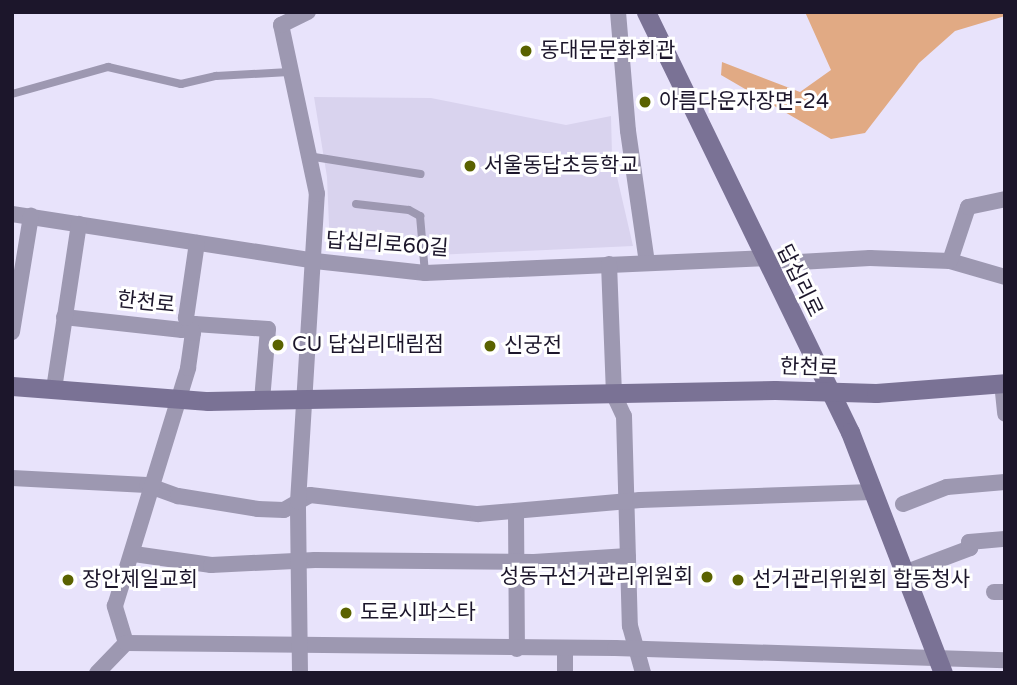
<!DOCTYPE html>
<meta charset="utf-8">
<style>
body{margin:0}
#map{position:relative;width:1017px;height:685px;overflow:hidden;background:#e8e3fb;font-family:"Varela Round","Noto Sans KR",sans-serif}
div>[style]{position:absolute}
.built>*{inset:0;background:#d9d3ee}
.forest>*{inset:0;background:#e1aa84}
.service>*{height:8px;margin:-4px;padding:0 4px;transform-origin:4px;border-radius:4px;background:#9d98b1}
.minor>*{height:16px;margin:-8px;padding:0 8px;transform-origin:8px;border-radius:8px;background:#9d98b1}
.secondary>*{height:19px;margin:-9.5px;padding:0 9.5px;transform-origin:9.5px;border-radius:9.5px;background:#7a7295}
.dots>*{width:19px;height:19px;translate:-50% -50%;box-sizing:border-box;border:4px solid #fff;border-radius:50%}
span{translate:-50% -50%;white-space:nowrap;text-align:center;line-height:1.15;-webkit-text-stroke:6px #fff;paint-order:stroke}
.poi-label{font-size:21px;color:#1c162b}
.left{translate:0 -50%;text-align:left}
.right{translate:-100% -50%;text-align:right}
.street-label{font-size:21px;color:#1c162b}
.frame{position:absolute;inset:0;border:14px solid #1c162b;pointer-events:none}
</style>
<div id="map">
<div class="built">
<i style="clip-path:polygon(314px 97px,431px 98px,566px 125px,611px 116px,612px 155px,633px 246px,435px 255px,330px 249px,327px 177px)"></i>
</div>
<div class="forest">
<i style="clip-path:polygon(805px 12px,1005px 12px,1005px 16px,955px 31px,919px 63px,865px 133px,831px 139px,721px 75px,722px 62px,800px 92px,831px 70px)"></i>
</div>
<div class="service">
<i style="left:12px;top:94px;width:100px;rotate:-15.7deg"></i>
<i style="left:108px;top:67px;width:75px;rotate:13.1deg"></i>
<i style="left:181px;top:84px;width:36px;rotate:-13deg"></i>
<i style="left:216px;top:76px;width:73px;rotate:-3.1deg"></i>
<i style="left:308px;top:156px;width:114px;rotate:9.1deg"></i>
<i style="left:356px;top:204px;width:53px;rotate:6.5deg"></i>
<i style="left:409px;top:210px;width:13px;rotate:29deg"></i>
<i style="left:420px;top:216px;width:57px;rotate:85deg"></i>
</div>
<div class="minor">
<i style="left:618px;top:12px;width:119px;rotate:85.2deg"></i>
<i style="left:628px;top:131px;width:133px;rotate:81.8deg"></i>
<i style="left:12px;top:214px;width:307px;rotate:8.8deg"></i>
<i style="left:315px;top:261px;width:111px;rotate:6.2deg"></i>
<i style="left:425px;top:273px;width:338px;rotate:-2.5deg"></i>
<i style="left:763px;top:258px;width:36px;rotate:6deg"></i>
<i style="left:799px;top:262px;width:71px;rotate:-3.2deg"></i>
<i style="left:870px;top:258px;width:80px;rotate:2.1deg"></i>
<i style="left:950px;top:261px;width:57px;rotate:16.2deg"></i>
<i style="left:950px;top:261px;width:57px;rotate:-71.6deg"></i>
<i style="left:968px;top:207px;width:38px;rotate:-12deg"></i>
<i style="left:609px;top:264px;width:131px;rotate:87.8deg"></i>
<i style="left:614px;top:395px;width:23px;rotate:65deg"></i>
<i style="left:624px;top:416px;width:210px;rotate:88.4deg"></i>
<i style="left:630px;top:626px;width:49px;rotate:74.5deg"></i>
<i style="left:64px;top:317px;width:119px;rotate:6.3deg"></i>
<i style="left:182px;top:330px;width:14px;rotate:-25deg"></i>
<i style="left:195px;top:324px;width:73px;rotate:3.9deg"></i>
<i style="left:268px;top:329px;width:71px;rotate:94.8deg"></i>
<i style="left:12px;top:332px;width:118px;rotate:-80.7deg"></i>
<i style="left:1002px;top:383px;width:31px;rotate:84deg"></i>
<i style="left:54px;top:389px;width:167px;rotate:-81.4deg"></i>
<i style="left:12px;top:478px;width:135px;rotate:3deg"></i>
<i style="left:147px;top:485px;width:33px;rotate:20deg"></i>
<i style="left:178px;top:496px;width:81px;rotate:9.2deg"></i>
<i style="left:258px;top:509px;width:26px;rotate:2deg"></i>
<i style="left:284px;top:510px;width:30px;rotate:-30deg"></i>
<i style="left:310px;top:495px;width:169px;rotate:6.5deg"></i>
<i style="left:478px;top:514px;width:163px;rotate:-4.9deg"></i>
<i style="left:640px;top:500px;width:232px;rotate:-2deg"></i>
<i style="left:903px;top:504px;width:47px;rotate:-21.1deg"></i>
<i style="left:947px;top:487px;width:58px;rotate:-4.9deg"></i>
<i style="left:516px;top:513px;width:136px;rotate:89.6deg"></i>
<i style="left:134px;top:554px;width:78px;rotate:8.1deg"></i>
<i style="left:211px;top:565px;width:104px;rotate:-2.8deg"></i>
<i style="left:315px;top:560px;width:219px;rotate:0.5deg"></i>
<i style="left:534px;top:562px;width:94px;rotate:-3.7deg"></i>
<i style="left:904px;top:573px;width:71px;rotate:-20.7deg"></i>
<i style="left:970px;top:548px;width:6px;rotate:-99deg"></i>
<i style="left:969px;top:542px;width:36px;rotate:-5deg"></i>
<i style="left:994px;top:592px;width:11px"></i>
<i style="left:126px;top:643px;width:39px;rotate:-107deg"></i>
<i style="left:115px;top:606px;width:249px;rotate:-72.9deg"></i>
<i style="left:188px;top:368px;width:35px;rotate:-82deg"></i>
<i style="left:193px;top:333px;width:17px;rotate:-115deg"></i>
<i style="left:186px;top:318px;width:76px;rotate:-81.7deg"></i>
<i style="left:565px;top:650px;width:23px;rotate:90deg"></i>
<i style="left:97px;top:673px;width:42px;rotate:-46deg"></i>
<i style="left:126px;top:643px;width:489px;rotate:0.6deg"></i>
<i style="left:615px;top:648px;width:390px;rotate:1.8deg"></i>
<i style="left:300px;top:673px;width:171px;rotate:-90.7deg"></i>
<i style="left:298px;top:502px;width:309px;rotate:-86.5deg"></i>
<i style="left:317px;top:194px;width:173px;rotate:-102deg"></i>
<i style="left:281px;top:25px;width:30px;rotate:-26deg"></i>
</div>
<div class="secondary">
<i style="left:646px;top:12px;width:467px;rotate:64.1deg"></i>
<i style="left:850px;top:432px;width:258px;rotate:68.9deg"></i>
<i style="left:12px;top:386px;width:197px;rotate:4.4deg"></i>
<i style="left:208px;top:401px;width:567px;rotate:-1.11deg"></i>
<i style="left:775px;top:390px;width:101px;rotate:1.7deg"></i>
<i style="left:876px;top:393px;width:129px;rotate:-4.4deg"></i>
</div>
<div class="dots">
<i style="left:526px;top:51px;background:#5a6200"></i>
<i style="left:645px;top:102px;background:#5a6200"></i>
<i style="left:470px;top:166px;background:#5a6200"></i>
<i style="left:278px;top:345px;background:#5a6200"></i>
<i style="left:490px;top:346px;background:#5a6200"></i>
<i style="left:707px;top:577px;background:#5a6200"></i>
<i style="left:68px;top:580px;background:#5a6200"></i>
<i style="left:738px;top:580px;background:#5a6200"></i>
<i style="left:346px;top:613px;background:#5a6200"></i>
</div>
<div class="poi-label">
<span class="left" style="left:540px;top:51px">동대문문화회관</span>
<span class="left" style="left:659px;top:102px">아름다운자장면-24</span>
<span class="left" style="left:484px;top:166px">서울동답초등학교</span>
<span class="left" style="left:292px;top:345px">CU 답십리대림점</span>
<span class="left" style="left:504px;top:346px">신궁전</span>
<span class="right" style="left:693px;top:577px">성동구선거관리위원회</span>
<span class="left" style="left:82px;top:580px">장안제일교회</span>
<span class="left" style="left:752px;top:580px">선거관리위원회 합동청사</span>
<span class="left" style="left:360px;top:613px">도로시파스타</span>
</div>
<div class="street-label">
<span style="left:387px;top:245px;rotate:4deg">답십리로60길</span>
<span style="left:799px;top:281px;rotate:64deg">답십리로</span>
<span style="left:146px;top:303px;rotate:6deg">한천로</span>
<span style="left:809px;top:368px;rotate:2deg">한천로</span>
</div>
<div class="frame"></div>
</div>
